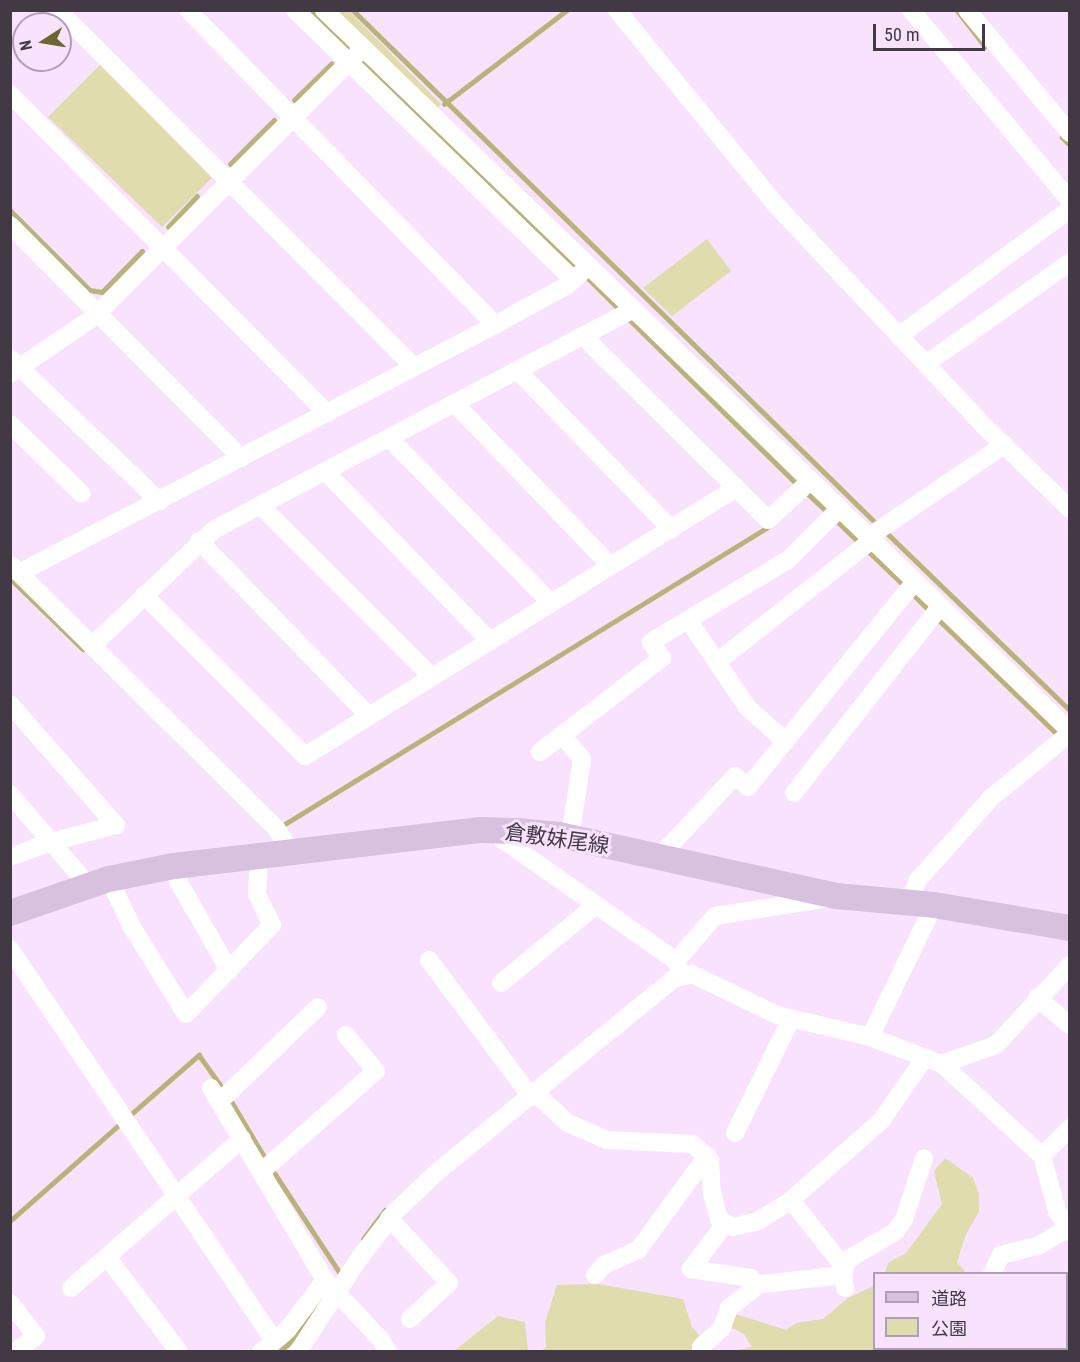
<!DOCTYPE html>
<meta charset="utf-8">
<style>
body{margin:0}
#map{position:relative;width:1080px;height:1362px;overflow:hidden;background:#f8e2fe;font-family:"Roboto Condensed","Noto Sans JP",sans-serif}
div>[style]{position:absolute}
.green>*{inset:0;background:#e0dcad}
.stream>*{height:4.5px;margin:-2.25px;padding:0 2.25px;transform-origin:2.25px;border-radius:2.25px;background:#b9b37a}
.minor>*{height:18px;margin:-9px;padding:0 9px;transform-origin:9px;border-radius:9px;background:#fff}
.secondary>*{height:26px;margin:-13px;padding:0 13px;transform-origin:13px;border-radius:13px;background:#d8c0df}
span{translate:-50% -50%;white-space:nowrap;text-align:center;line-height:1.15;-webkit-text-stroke:6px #f8e2fe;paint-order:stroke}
.street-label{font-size:21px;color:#423945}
.frame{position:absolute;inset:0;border:12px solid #423945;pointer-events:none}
.legend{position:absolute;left:873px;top:1272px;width:195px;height:78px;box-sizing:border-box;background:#f8e2fe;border:2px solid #af9eb4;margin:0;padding:8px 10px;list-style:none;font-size:18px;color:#423945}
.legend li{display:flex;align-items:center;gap:12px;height:30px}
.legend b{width:30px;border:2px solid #af9eb4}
.north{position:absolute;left:12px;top:12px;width:60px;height:60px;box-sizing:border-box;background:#f8e2fe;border:2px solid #af9eb4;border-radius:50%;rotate:258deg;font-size:16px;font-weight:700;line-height:24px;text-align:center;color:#423945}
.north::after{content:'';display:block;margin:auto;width:21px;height:27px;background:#6b6531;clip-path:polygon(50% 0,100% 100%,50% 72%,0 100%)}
.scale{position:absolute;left:873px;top:24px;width:112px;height:27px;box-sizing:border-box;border:3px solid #423945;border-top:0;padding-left:8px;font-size:18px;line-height:21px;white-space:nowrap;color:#423945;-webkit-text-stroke:4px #f8e2fe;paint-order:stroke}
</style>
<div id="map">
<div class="green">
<i style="clip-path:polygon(336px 11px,349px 11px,441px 104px,436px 109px)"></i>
<i style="clip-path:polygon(101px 64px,212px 178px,162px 227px,48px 117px)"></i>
<i style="clip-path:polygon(707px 239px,731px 271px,672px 316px,643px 288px)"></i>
<i style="clip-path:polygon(945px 1158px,973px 1178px,979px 1194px,979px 1212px,966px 1234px,957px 1262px,966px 1273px,885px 1273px,888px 1263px,906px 1253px,942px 1204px,934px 1171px)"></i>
<i style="clip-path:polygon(598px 1284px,683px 1299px,692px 1327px,713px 1351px,540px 1352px,546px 1347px,545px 1322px,557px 1285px)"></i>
<i style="clip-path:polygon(874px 1286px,874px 1348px,992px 1348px,991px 1352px,732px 1351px,752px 1347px,744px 1334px,726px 1325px,729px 1312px,786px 1330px,796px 1323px,823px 1319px,848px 1298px)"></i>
<i style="clip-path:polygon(498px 1316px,525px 1322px,528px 1351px,454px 1351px)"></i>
</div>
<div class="stream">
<i style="left:311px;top:10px;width:60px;rotate:45.7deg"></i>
<i style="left:353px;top:10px;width:735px;rotate:44.45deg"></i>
<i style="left:957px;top:10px;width:46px;rotate:52.1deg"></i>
<i style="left:359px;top:59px;width:304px;rotate:43.7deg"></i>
<i style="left:294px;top:100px;width:52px;rotate:-44.2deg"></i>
<i style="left:444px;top:104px;width:155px;rotate:-37.4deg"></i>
<i style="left:1062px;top:137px;width:11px;rotate:45deg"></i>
<i style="left:230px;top:164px;width:62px;rotate:-45deg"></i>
<i style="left:10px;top:210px;width:113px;rotate:45deg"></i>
<i style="left:90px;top:290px;width:12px;rotate:9deg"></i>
<i style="left:102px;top:292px;width:57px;rotate:-45.7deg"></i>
<i style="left:168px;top:227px;width:42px;rotate:-46.9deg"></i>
<i style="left:585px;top:275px;width:51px;rotate:45deg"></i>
<i style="left:627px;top:317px;width:241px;rotate:44.5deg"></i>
<i style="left:805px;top:491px;width:34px;rotate:43deg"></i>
<i style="left:836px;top:520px;width:33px;rotate:44deg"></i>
<i style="left:884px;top:530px;width:259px;rotate:44.1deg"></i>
<i style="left:866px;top:549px;width:55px;rotate:43.5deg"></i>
<i style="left:10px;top:578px;width:102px;rotate:44.2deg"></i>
<i style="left:912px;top:593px;width:27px;rotate:45deg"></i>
<i style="left:937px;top:618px;width:168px;rotate:44deg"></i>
<i style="left:285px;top:824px;width:567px;rotate:-31.59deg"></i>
<i style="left:230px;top:1099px;width:72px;rotate:59.2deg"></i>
<i style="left:129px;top:1116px;width:93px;rotate:-41.1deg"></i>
<i style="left:199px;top:1055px;width:43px;rotate:54.5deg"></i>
<i style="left:272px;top:1169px;width:124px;rotate:56.8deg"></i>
<i style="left:10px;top:1221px;width:148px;rotate:-41.4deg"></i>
<i style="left:363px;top:1239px;width:36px;rotate:-53deg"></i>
<i style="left:279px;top:1352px;width:21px;rotate:-41deg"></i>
<i style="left:295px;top:1338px;width:48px;rotate:-56deg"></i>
</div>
<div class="minor">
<i style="left:58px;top:10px;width:504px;rotate:45.08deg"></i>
<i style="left:188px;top:10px;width:440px;rotate:45.7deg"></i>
<i style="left:295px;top:10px;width:388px;rotate:44.1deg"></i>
<i style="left:324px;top:10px;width:1037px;rotate:44.02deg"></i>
<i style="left:617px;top:10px;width:250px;rotate:50.8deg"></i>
<i style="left:775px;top:204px;width:302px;rotate:46.7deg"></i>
<i style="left:982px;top:424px;width:122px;rotate:44deg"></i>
<i style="left:911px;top:10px;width:249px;rotate:50.2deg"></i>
<i style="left:967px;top:10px;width:160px;rotate:50.1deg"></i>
<i style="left:10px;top:94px;width:450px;rotate:45.2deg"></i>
<i style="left:10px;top:225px;width:328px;rotate:45.2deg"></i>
<i style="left:899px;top:336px;width:213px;rotate:-36.6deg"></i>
<i style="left:585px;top:338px;width:258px;rotate:44.8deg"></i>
<i style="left:768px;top:520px;width:57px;rotate:-42.9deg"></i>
<i style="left:10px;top:358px;width:207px;rotate:43.8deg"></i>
<i style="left:926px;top:364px;width:176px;rotate:-35.3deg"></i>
<i style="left:519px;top:372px;width:219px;rotate:45.9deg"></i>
<i style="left:10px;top:374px;width:102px;rotate:-34.2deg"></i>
<i style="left:94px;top:317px;width:380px;rotate:-45deg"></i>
<i style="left:456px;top:405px;width:223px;rotate:46.1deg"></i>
<i style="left:10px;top:424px;width:100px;rotate:44.2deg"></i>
<i style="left:390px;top:439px;width:230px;rotate:45.5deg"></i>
<i style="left:326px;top:472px;width:235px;rotate:45.9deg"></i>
<i style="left:261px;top:506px;width:242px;rotate:45deg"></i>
<i style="left:867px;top:538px;width:166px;rotate:-34.2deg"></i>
<i style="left:199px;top:541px;width:244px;rotate:45.8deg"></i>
<i style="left:12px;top:566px;width:372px;rotate:44.8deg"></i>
<i style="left:276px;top:828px;width:31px;rotate:57deg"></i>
<i style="left:19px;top:573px;width:537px;rotate:-27.52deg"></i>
<i style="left:495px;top:325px;width:81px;rotate:-28.8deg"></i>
<i style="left:566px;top:286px;width:30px;rotate:-41deg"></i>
<i style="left:144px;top:595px;width:228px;rotate:45deg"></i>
<i style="left:305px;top:756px;width:508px;rotate:-31.87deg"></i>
<i style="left:688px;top:620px;width:107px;rotate:55.7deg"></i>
<i style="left:748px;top:708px;width:50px;rotate:41.7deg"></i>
<i style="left:92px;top:646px;width:170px;rotate:-43.6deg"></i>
<i style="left:215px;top:529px;width:473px;rotate:-27.7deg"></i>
<i style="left:717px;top:662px;width:196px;rotate:-38.2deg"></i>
<i style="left:10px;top:704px;width:161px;rotate:48.8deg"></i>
<i style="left:116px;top:825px;width:67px;rotate:165.3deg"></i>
<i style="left:51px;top:842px;width:44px;rotate:159.9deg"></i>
<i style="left:562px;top:735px;width:31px;rotate:50deg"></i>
<i style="left:582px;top:759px;width:79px;rotate:98.7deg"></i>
<i style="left:540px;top:752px;width:154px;rotate:-37.6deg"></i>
<i style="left:662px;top:658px;width:19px;rotate:-125deg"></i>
<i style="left:651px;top:642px;width:160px;rotate:-30.9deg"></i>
<i style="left:788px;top:560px;width:72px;rotate:-45deg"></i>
<i style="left:794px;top:793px;width:235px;rotate:-51.9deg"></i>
<i style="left:10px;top:794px;width:120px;rotate:49.4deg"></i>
<i style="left:497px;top:831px;width:9px;rotate:58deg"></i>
<i style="left:502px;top:839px;width:213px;rotate:35deg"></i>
<i style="left:676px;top:961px;width:15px;rotate:67deg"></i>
<i style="left:659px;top:857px;width:111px;rotate:-46.8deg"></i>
<i style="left:735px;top:776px;width:17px;rotate:40deg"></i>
<i style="left:748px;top:787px;width:263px;rotate:-50.9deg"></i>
<i style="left:174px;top:866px;width:16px;rotate:75deg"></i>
<i style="left:178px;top:881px;width:103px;rotate:60.2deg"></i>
<i style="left:109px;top:879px;width:53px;rotate:64.4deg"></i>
<i style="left:132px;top:927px;width:102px;rotate:58.2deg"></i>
<i style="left:186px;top:1014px;width:124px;rotate:-46deg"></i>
<i style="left:272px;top:925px;width:34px;rotate:-116deg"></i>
<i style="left:257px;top:894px;width:36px;rotate:-87deg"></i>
<i style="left:909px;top:902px;width:24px;rotate:-68deg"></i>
<i style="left:918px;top:880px;width:110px;rotate:-48.3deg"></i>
<i style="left:991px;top:798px;width:102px;rotate:-39.4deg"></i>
<i style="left:10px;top:949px;width:472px;rotate:56deg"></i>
<i style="left:429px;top:960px;width:171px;rotate:53.3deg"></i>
<i style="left:676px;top:961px;width:60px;rotate:-49.1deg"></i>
<i style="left:715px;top:916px;width:115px;rotate:-9deg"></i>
<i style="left:501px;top:983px;width:123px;rotate:-39.4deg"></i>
<i style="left:1037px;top:998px;width:43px;rotate:39.3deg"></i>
<i style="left:870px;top:1037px;width:77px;rotate:20.6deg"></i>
<i style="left:942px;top:1064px;width:136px;rotate:42.6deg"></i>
<i style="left:1042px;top:1156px;width:57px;rotate:74.7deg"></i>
<i style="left:1057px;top:1211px;width:25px;rotate:58deg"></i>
<i style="left:942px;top:1064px;width:57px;rotate:-19.4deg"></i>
<i style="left:996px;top:1045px;width:109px;rotate:-47.2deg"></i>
<i style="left:211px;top:1088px;width:223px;rotate:59.3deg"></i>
<i style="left:325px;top:1280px;width:83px;rotate:46.9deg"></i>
<i style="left:382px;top:1341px;width:13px;rotate:61deg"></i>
<i style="left:535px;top:1093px;width:45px;rotate:42.3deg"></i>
<i style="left:568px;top:1123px;width:43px;rotate:23.6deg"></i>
<i style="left:607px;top:1140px;width:86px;rotate:2.7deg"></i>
<i style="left:693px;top:1144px;width:23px;rotate:43deg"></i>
<i style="left:710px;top:1160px;width:33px;rotate:87deg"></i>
<i style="left:712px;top:1193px;width:27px;rotate:75deg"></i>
<i style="left:719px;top:1219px;width:16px;rotate:30deg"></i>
<i style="left:733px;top:1227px;width:26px;rotate:-13deg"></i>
<i style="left:758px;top:1221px;width:39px;rotate:-32deg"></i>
<i style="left:791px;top:1200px;width:120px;rotate:-41.3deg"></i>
<i style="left:881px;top:1121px;width:75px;rotate:-55.3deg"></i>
<i style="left:219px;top:1102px;width:137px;rotate:-43.8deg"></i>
<i style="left:735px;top:1133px;width:127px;rotate:-63.8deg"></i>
<i style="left:1042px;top:1156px;width:40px;rotate:-45deg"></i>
<i style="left:261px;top:1172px;width:153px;rotate:-41.3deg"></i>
<i style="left:376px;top:1071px;width:47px;rotate:-129.8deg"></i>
<i style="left:791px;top:1200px;width:85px;rotate:51.7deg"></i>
<i style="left:389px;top:1218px;width:88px;rotate:47.3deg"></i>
<i style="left:449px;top:1283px;width:53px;rotate:137.3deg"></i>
<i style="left:107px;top:1257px;width:119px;rotate:52.8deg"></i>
<i style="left:992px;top:1274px;width:21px;rotate:-65deg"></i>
<i style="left:1001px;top:1255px;width:38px;rotate:-14deg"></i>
<i style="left:1038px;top:1246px;width:33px;rotate:-31deg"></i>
<i style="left:595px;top:1275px;width:13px;rotate:-48deg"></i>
<i style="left:604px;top:1265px;width:37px;rotate:-24deg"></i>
<i style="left:638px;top:1250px;width:117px;rotate:-53.7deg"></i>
<i style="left:754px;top:1285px;width:90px;rotate:-6.4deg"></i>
<i style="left:71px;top:1288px;width:227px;rotate:-41.1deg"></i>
<i style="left:845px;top:1288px;width:13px;rotate:-99deg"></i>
<i style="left:843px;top:1275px;width:16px;rotate:-75deg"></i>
<i style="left:847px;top:1260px;width:57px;rotate:-30.6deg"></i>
<i style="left:896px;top:1231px;width:14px;rotate:-56deg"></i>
<i style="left:904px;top:1219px;width:64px;rotate:-71.8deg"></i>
<i style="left:10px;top:1303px;width:42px;rotate:51.8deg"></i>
<i style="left:36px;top:1336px;width:26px;rotate:143deg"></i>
<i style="left:261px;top:1352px;width:35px;rotate:-40deg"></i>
<i style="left:288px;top:1329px;width:61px;rotate:-52.9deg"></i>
<i style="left:298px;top:1352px;width:110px;rotate:-56.9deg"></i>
<i style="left:358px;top:1260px;width:61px;rotate:-52.4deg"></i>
<i style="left:395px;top:1212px;width:59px;rotate:-43.6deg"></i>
<i style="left:438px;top:1171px;width:303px;rotate:-39.2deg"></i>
<i style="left:673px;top:979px;width:20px;rotate:-15deg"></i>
<i style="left:692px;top:974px;width:94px;rotate:25.8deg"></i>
<i style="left:777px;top:1015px;width:96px;rotate:13.3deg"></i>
<i style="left:870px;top:1037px;width:147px;rotate:-64.1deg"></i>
<i style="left:703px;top:1352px;width:5px;rotate:-112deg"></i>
<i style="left:701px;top:1347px;width:28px;rotate:-42deg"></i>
<i style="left:722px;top:1328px;width:21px;rotate:-71deg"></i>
<i style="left:729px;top:1308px;width:31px;rotate:-38deg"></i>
<i style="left:753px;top:1289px;width:6px;rotate:-72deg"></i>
<i style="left:755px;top:1283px;width:6px;rotate:-129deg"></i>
<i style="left:751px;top:1278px;width:61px;rotate:-171.5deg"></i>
<i style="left:691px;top:1269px;width:55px;rotate:-53.1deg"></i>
<i style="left:984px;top:1352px;width:4px;rotate:-76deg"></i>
</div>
<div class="secondary">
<i style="left:10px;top:913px;width:105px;rotate:-19deg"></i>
<i style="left:109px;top:879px;width:66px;rotate:-11.3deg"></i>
<i style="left:174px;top:866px;width:309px;rotate:-6.7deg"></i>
<i style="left:481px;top:830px;width:36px;rotate:2deg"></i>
<i style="left:517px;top:831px;width:42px;rotate:5.4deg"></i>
<i style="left:559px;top:835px;width:284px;rotate:12.4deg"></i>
<i style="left:836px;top:896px;width:98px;rotate:5.2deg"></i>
<i style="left:934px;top:905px;width:138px;rotate:9.6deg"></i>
</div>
<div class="street-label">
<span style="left:557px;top:839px;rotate:8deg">倉敷妹尾線</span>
</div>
<div class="frame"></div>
<ul class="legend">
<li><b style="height:8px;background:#d8c0df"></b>道路</li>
<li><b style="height:16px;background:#e0dcad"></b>公園</li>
</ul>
<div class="north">N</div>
<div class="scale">50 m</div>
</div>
